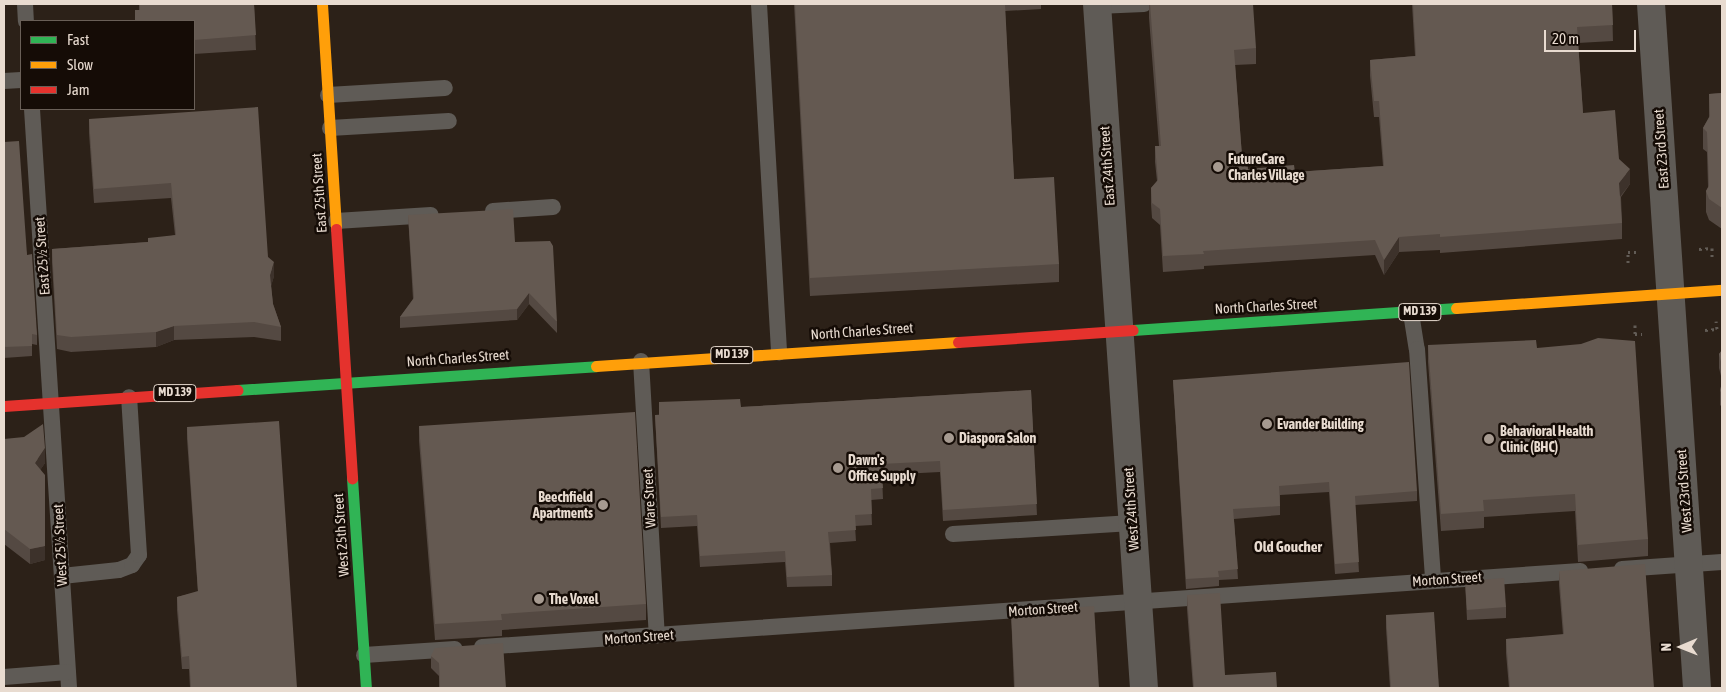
<!DOCTYPE html>
<meta charset="utf-8">
<style>
body{margin:0}
#map{position:relative;width:1726px;height:692px;overflow:hidden;background:#2c2118;font-family:"Asap Condensed",sans-serif}
div>[style]{position:absolute}
.path>*{height:3px;margin-top:-1.5px;transform-origin:0;background:repeating-linear-gradient(90deg,#625c56 0 2.5px,transparent 0 6.5px)}
.lane>*{height:16px;margin:-8px;padding:0 8px;transform-origin:8px;border-radius:8px;background:#5f5b56}
.street>*{height:28px;margin:-14px;padding:0 14px;transform-origin:14px;border-radius:14px;background:#5f5b56}
.fast>*{height:11px;margin:-5.5px;padding:0 5.5px;transform-origin:5.5px;border-radius:5.5px;background:#30b455}
.slow>*{height:11px;margin:-5.5px;padding:0 5.5px;transform-origin:5.5px;border-radius:5.5px;background:#ff9f0a}
.jam>*{height:11px;margin:-5.5px;padding:0 5.5px;transform-origin:5.5px;border-radius:5.5px;background:#e5322d}
.wall>*{inset:0;background:#544942}
.shaded-wall>*{inset:0;background:#3d322b}
.building>*{inset:0;background:#645951}
.dots>*{width:14px;height:14px;translate:-50% -50%;box-sizing:border-box;border:2px solid #150c06;border-radius:50%}
span{translate:-50% -50%;white-space:nowrap;text-align:center;line-height:1.15;-webkit-text-stroke:5px #150c06;paint-order:stroke}
.shield-label span{padding:1px 4px;background:#150c06;border:1px solid;border-radius:4px;-webkit-text-stroke-width:0}
.shield-label{font-size:12px;color:#e8dbd0;font-weight:700}
.street-label{font-size:14px;color:#e8dbd0}
.poi-label{font-size:14px;color:#e8dbd0;font-weight:700}
.left{translate:0 -50%;text-align:left}
.right{translate:-100% -50%;text-align:right}
.neighbourhood-label{font-size:15px;color:#e8dbd0;font-weight:700}
.frame{position:absolute;inset:0;border:5px solid #e8dbd0;pointer-events:none}
.legend{position:absolute;left:20px;top:20px;width:175px;height:90px;box-sizing:border-box;background:#150c06;border:1px solid #695f57;margin:0;padding:6px 9px;list-style:none;font-size:15px;color:#e8dbd0}
.legend li{display:flex;align-items:center;gap:10px;height:25px}
.legend b{width:25px;border:1px solid #695f57}
.north{position:absolute;left:1656px;top:622px;width:50px;height:50px;-webkit-text-stroke:4px #150c06;paint-order:stroke;rotate:269deg;font-size:14px;font-weight:700;line-height:20px;text-align:center;color:#e8dbd0}
.north::after{content:'';display:block;margin:auto;width:18px;height:22px;background:#e8dbd0;clip-path:polygon(50% 0,100% 100%,50% 72%,0 100%)}
.scale{position:absolute;left:1544px;top:30px;width:92px;height:22px;box-sizing:border-box;border:2px solid #e8dbd0;border-top:0;padding-left:6px;font-size:15px;line-height:18px;white-space:nowrap;color:#e8dbd0;-webkit-text-stroke:4px #150c06;paint-order:stroke}
</style>
<div id="map">
<div class="path">
<i style="left:1699px;top:249px;width:13px;rotate:-4deg"></i>
<i style="left:1712px;top:248px;width:9px;rotate:90deg"></i>
<i style="left:1628px;top:263px;width:11px;rotate:-90deg"></i>
<i style="left:1628px;top:252px;width:8px"></i>
<i style="left:1635px;top:325px;width:9px;rotate:90deg"></i>
<i style="left:1635px;top:334px;width:7px"></i>
<i style="left:1705px;top:330px;width:12px;rotate:-5deg"></i>
<i style="left:1717px;top:329px;width:8px;rotate:-97deg"></i>
</div>
<div class="lane">
<i style="left:25px;top:4px;width:17px;rotate:87deg"></i>
<i style="left:759px;top:4px;width:349px;rotate:86.7deg"></i>
<i style="left:1097px;top:6px;width:47px;rotate:-2.4deg"></i>
<i style="left:4px;top:81px;width:17px;rotate:-3deg"></i>
<i style="left:328px;top:95px;width:117px;rotate:-3.4deg"></i>
<i style="left:32px;top:109px;width:580px;rotate:86.34deg"></i>
<i style="left:330px;top:128px;width:119px;rotate:-3.4deg"></i>
<i style="left:493px;top:211px;width:60px;rotate:-3.8deg"></i>
<i style="left:336px;top:221px;width:95px;rotate:-3.6deg"></i>
<i style="left:1411px;top:313px;width:36px;rotate:81deg"></i>
<i style="left:1417px;top:349px;width:232px;rotate:86deg"></i>
<i style="left:641px;top:361px;width:275px;rotate:86.7deg"></i>
<i style="left:953px;top:534px;width:179px;rotate:-3.5deg"></i>
<i style="left:1622px;top:569px;width:100px;rotate:-4deg"></i>
<i style="left:62px;top:576px;width:57px;rotate:-6deg"></i>
<i style="left:119px;top:570px;width:14px;rotate:-21deg"></i>
<i style="left:132px;top:565px;width:12px;rotate:-55deg"></i>
<i style="left:139px;top:555px;width:158px;rotate:-93.6deg"></i>
<i style="left:482px;top:647px;width:1101px;rotate:-3.96deg"></i>
<i style="left:364px;top:655px;width:91px;rotate:-3.8deg"></i>
<i style="left:4px;top:677px;width:64px;rotate:-4.5deg"></i>
</div>
<div class="street">
<i style="left:1097px;top:4px;width:686px;rotate:86.07deg"></i>
<i style="left:1651px;top:4px;width:686px;rotate:86.15deg"></i>
</div>
<div class="fast">
<i style="left:1133px;top:330px;width:324px;rotate:-3.9deg"></i>
<i style="left:237px;top:390px;width:360px;rotate:-3.8deg"></i>
<i style="left:352px;top:478px;width:210px;rotate:86.2deg"></i>
</div>
<div class="slow">
<i style="left:322px;top:4px;width:225px;rotate:86.4deg"></i>
<i style="left:1456px;top:308px;width:267px;rotate:-3.9deg"></i>
<i style="left:596px;top:366px;width:363px;rotate:-3.8deg"></i>
</div>
<div class="jam">
<i style="left:336px;top:229px;width:250px;rotate:86.3deg"></i>
<i style="left:958px;top:342px;width:175px;rotate:-3.9deg"></i>
<i style="left:4px;top:406px;width:234px;rotate:-3.9deg"></i>
</div>
<div class="wall">
<i style="clip-path:polygon(139px 4px,254px 4px,256px 50px,194px 54px,194px 21px,135px 21px,135px 10px,139px 10px)"></i>
<i style="clip-path:polygon(794px 4px,1041px 4px,1041px 9px,1005px 11px,1014px 179px,1059px 264px,1059px 282px,810px 296px)"></i>
<i style="clip-path:polygon(1149px 4px,1256px 48px,1256px 64px,1235px 65px,1242px 156px,1248px 169px,1295px 172px,1383px 166px,1379px 117px,1374px 117px,1370px 76px,1370px 60px,1415px 56px,1412px 4px,1612px 4px,1613px 41px,1578px 43px,1583px 113px,1619px 159px,1630px 184px,1621px 197px,1622px 223px,1622px 239px,1440px 253px,1440px 250px,1399px 252px,1384px 275px,1375px 255px,1204px 266px,1204px 269px,1163px 272px,1160px 225px,1152px 218px,1151px 204px,1151px 188px,1157px 181px,1155px 162px,1155px 146px,1159px 146px,1149px 18px)"></i>
<i style="clip-path:polygon(1722px 45px,1722px 87px,1721px 66px,1721px 46px)"></i>
<i style="clip-path:polygon(1722px 93px,1722px 229px,1709px 220px,1706px 212px,1706px 191px,1708px 187px,1707px 152px,1703px 149px,1703px 128px,1709px 117px,1709px 94px)"></i>
<i style="clip-path:polygon(89px 119px,268px 257px,274px 276px,271px 286px,273px 304px,281px 327px,281px 341px,254px 337px,174px 340px,156px 347px,71px 352px,57px 349px,52px 263px,52px 249px,148px 242px,175px 235px,171px 198px,94px 203px,89px 133px)"></i>
<i style="clip-path:polygon(4px 142px,27px 255px,37px 335px,37px 345px,32px 344px,32px 356px,4px 358px)"></i>
<i style="clip-path:polygon(408px 215px,515px 242px,557px 322px,557px 333px,529px 304px,517px 320px,400px 328px,400px 317px,413px 299px)"></i>
<i style="clip-path:polygon(1428px 345px,1537px 348px,1648px 539px,1648px 556px,1578px 562px,1575px 511px,1484px 517px,1484px 528px,1441px 531px,1428px 362px)"></i>
<i style="clip-path:polygon(1722px 350px,1722px 380px,1719px 368px,1719px 354px)"></i>
<i style="clip-path:polygon(1173px 380px,1417px 491px,1417px 501px,1355px 505px,1359px 572px,1335px 574px,1329px 492px,1280px 495px,1280px 515px,1234px 519px,1238px 579px,1219px 580px,1219px 586px,1186px 589px)"></i>
<i style="clip-path:polygon(1722px 382px,1722px 407px,1720px 405px,1720px 391px)"></i>
<i style="clip-path:polygon(1031px 390px,1037px 515px,943px 521px,940px 472px,882px 475px,883px 499px,871px 500px,872px 525px,855px 526px,856px 541px,830px 543px,832px 575px,832px 586px,787px 587px,785px 562px,700px 567px,697px 526px,661px 528px,655px 415px,741px 407px)"></i>
<i style="clip-path:polygon(419px 426px,646px 604px,646px 620px,502px 630px,502px 636px,435px 640px,419px 441px)"></i>
<i style="clip-path:polygon(187px 427px,297px 688px,190px 688px,189px 669px,182px 669px,177px 610px,177px 597px,198px 592px,187px 439px)"></i>
<i style="clip-path:polygon(4px 439px,45px 463px,40px 470px,45px 560px,30px 564px,4px 544px)"></i>
<i style="clip-path:polygon(1559px 571px,1654px 688px,1509px 688px,1506px 653px,1506px 639px,1563px 635px,1559px 585px)"></i>
<i style="clip-path:polygon(1465px 581px,1506px 607px,1506px 618px,1467px 620px)"></i>
<i style="clip-path:polygon(1187px 595px,1225px 675px,1277px 688px,1193px 688px,1187px 609px)"></i>
<i style="clip-path:polygon(1011px 612px,1099px 688px,1014px 688px)"></i>
<i style="clip-path:polygon(1386px 615px,1439px 688px,1390px 688px,1386px 628px)"></i>
<i style="clip-path:polygon(431px 656px,506px 688px,439px 688px,439px 676px,431px 668px)"></i>
</div>
<div class="shaded-wall">
<i style="clip-path:polygon(1630px 169px,1630px 184px,1619px 198px,1619px 183px)"></i>
<i style="clip-path:polygon(1399px 237px,1399px 252px,1384px 275px,1384px 260px)"></i>
<i style="clip-path:polygon(274px 262px,274px 276px,270px 290px,270px 275px)"></i>
<i style="clip-path:polygon(529px 293px,529px 304px,517px 320px,517px 309px)"></i>
<i style="clip-path:polygon(174px 326px,174px 340px,156px 347px,156px 332px)"></i>
<i style="clip-path:polygon(45px 448px,45px 463px,35px 478px,35px 463px)"></i>
<i style="clip-path:polygon(45px 546px,45px 560px,30px 564px,30px 549px)"></i>
</div>
<div class="building">
<i style="clip-path:polygon(140px 4px,254px 4px,256px 35px,194px 40px,194px 21px,135px 21px,135px 10px,140px 10px)"></i>
<i style="clip-path:polygon(795px 4px,1005px 4px,1014px 179px,1054px 177px,1059px 264px,810px 278px)"></i>
<i style="clip-path:polygon(1150px 4px,1253px 4px,1256px 48px,1234px 50px,1242px 156px,1247px 156px,1248px 169px,1294px 165px,1295px 172px,1384px 166px,1379px 101px,1374px 101px,1370px 60px,1416px 56px,1413px 4px,1612px 4px,1613px 25px,1577px 27px,1583px 113px,1615px 110px,1619px 159px,1630px 169px,1619px 183px,1622px 223px,1440px 237px,1440px 234px,1399px 237px,1384px 260px,1375px 240px,1203px 251px,1204px 254px,1163px 256px,1160px 209px,1152px 203px,1151px 188px,1158px 180px,1155px 146px,1161px 146px)"></i>
<i style="clip-path:polygon(1722px 45px,1722px 67px,1721px 46px)"></i>
<i style="clip-path:polygon(1722px 93px,1722px 208px,1709px 199px,1706px 191px,1709px 186px,1707px 132px,1703px 128px,1710px 116px,1709px 94px)"></i>
<i style="clip-path:polygon(258px 107px,268px 257px,274px 262px,270px 275px,273px 304px,281px 327px,254px 322px,174px 326px,156px 332px,71px 337px,57px 335px,52px 249px,148px 242px,148px 238px,176px 235px,171px 183px,94px 189px,89px 119px)"></i>
<i style="clip-path:polygon(19px 141px,27px 255px,32px 254px,37px 335px,32px 334px,32px 346px,4px 347px,4px 142px)"></i>
<i style="clip-path:polygon(513px 209px,515px 242px,550px 241px,553px 246px,557px 322px,529px 293px,517px 309px,400px 317px,414px 298px,408px 215px)"></i>
<i style="clip-path:polygon(1598px 338px,1635px 341px,1648px 539px,1578px 545px,1575px 494px,1483px 500px,1484px 511px,1441px 514px,1428px 345px,1536px 340px,1537px 348px,1581px 344px)"></i>
<i style="clip-path:polygon(1722px 350px,1722px 366px,1719px 354px)"></i>
<i style="clip-path:polygon(1409px 362px,1417px 491px,1355px 496px,1359px 562px,1335px 564px,1329px 482px,1279px 486px,1280px 506px,1233px 509px,1238px 569px,1218px 571px,1219px 577px,1186px 579px,1173px 380px)"></i>
<i style="clip-path:polygon(1722px 382px,1722px 393px,1720px 391px)"></i>
<i style="clip-path:polygon(1031px 390px,1037px 504px,943px 510px,940px 461px,881px 464px,883px 488px,871px 489px,872px 514px,855px 515px,856px 530px,828px 532px,832px 575px,787px 577px,785px 551px,700px 556px,697px 515px,661px 517px,655px 415px,659px 415px,659px 402px,740px 399px,741px 407px)"></i>
<i style="clip-path:polygon(635px 412px,646px 604px,501px 614px,502px 620px,435px 624px,419px 426px)"></i>
<i style="clip-path:polygon(279px 421px,297px 688px,191px 688px,189px 656px,182px 657px,177px 597px,198px 591px,187px 427px)"></i>
<i style="clip-path:polygon(43px 424px,45px 448px,35px 463px,45px 475px,45px 546px,30px 549px,4px 529px,4px 439px,24px 437px)"></i>
<i style="clip-path:polygon(1645px 564px,1654px 688px,1510px 688px,1506px 639px,1564px 634px,1559px 571px)"></i>
<i style="clip-path:polygon(1504px 578px,1506px 607px,1467px 610px,1465px 581px)"></i>
<i style="clip-path:polygon(1220px 593px,1225px 675px,1276px 672px,1277px 688px,1194px 688px,1187px 595px)"></i>
<i style="clip-path:polygon(1094px 606px,1099px 688px,1015px 688px,1011px 612px)"></i>
<i style="clip-path:polygon(1434px 612px,1439px 688px,1391px 688px,1386px 615px)"></i>
<i style="clip-path:polygon(503px 643px,506px 688px,440px 688px,439px 663px,431px 656px,435px 648px)"></i>
</div>
<div class="dots">
<i style="left:1218px;top:167px;background:#a69a90"></i>
<i style="left:1267px;top:424px;background:#a69a90"></i>
<i style="left:949px;top:438px;background:#a69a90"></i>
<i style="left:1489px;top:439px;background:#a69a90"></i>
<i style="left:838px;top:468px;background:#a69a90"></i>
<i style="left:603px;top:505px;background:#a69a90"></i>
<i style="left:539px;top:599px;background:#a69a90"></i>
</div>
<div class="shield-label">
<span style="left:1420px;top:312px">MD 139</span>
<span style="left:732px;top:355px">MD 139</span>
<span style="left:175px;top:393px">MD 139</span>
</div>
<div class="street-label">
<span style="left:1661px;top:149px;rotate:-94deg">East 23rd Street</span>
<span style="left:1107px;top:166px;rotate:-94deg">East 24th Street</span>
<span style="left:319px;top:193px;rotate:-94deg">East 25th Street</span>
<span style="left:42px;top:256px;rotate:-94deg">East 25½ Street</span>
<span style="left:1266px;top:306px;rotate:-3deg">North Charles Street</span>
<span style="left:862px;top:331px;rotate:-4deg">North Charles Street</span>
<span style="left:458px;top:358px;rotate:-4deg">North Charles Street</span>
<span style="left:1684px;top:491px;rotate:-94deg">West 23rd Street</span>
<span style="left:649px;top:498px;rotate:-93deg">Ware Street</span>
<span style="left:1131px;top:509px;rotate:-94deg">West 24th Street</span>
<span style="left:341px;top:535px;rotate:-94deg">West 25th Street</span>
<span style="left:60px;top:545px;rotate:-93deg">West 25½ Street</span>
<span style="left:1447px;top:579px;rotate:-4deg">Morton Street</span>
<span style="left:1043px;top:609px;rotate:-4deg">Morton Street</span>
<span style="left:639px;top:637px;rotate:-4deg">Morton Street</span>
</div>
<div class="poi-label">
<span class="left" style="left:1228px;top:167px">FutureCare<br>Charles Village</span>
<span class="left" style="left:1277px;top:424px">Evander Building</span>
<span class="left" style="left:1500px;top:439px">Behavioral Health<br>Clinic (BHC)</span>
<span class="left" style="left:959px;top:438px">Diaspora Salon</span>
<span class="left" style="left:848px;top:468px">Dawn's<br>Office Supply</span>
<span class="right" style="left:593px;top:505px">Beechfield<br>Apartments</span>
<span class="left" style="left:549px;top:599px">The Voxel</span>
</div>
<div class="neighbourhood-label">
<span style="left:1288px;top:547px">Old Goucher</span>
</div>
<div class="frame"></div>
<ul class="legend">
<li><b style="height:6px;background:#30b455"></b>Fast</li>
<li><b style="height:6px;background:#ff9f0a"></b>Slow</li>
<li><b style="height:6px;background:#e5322d"></b>Jam</li>
</ul>
<div class="north">N</div>
<div class="scale">20 m</div>
</div>
